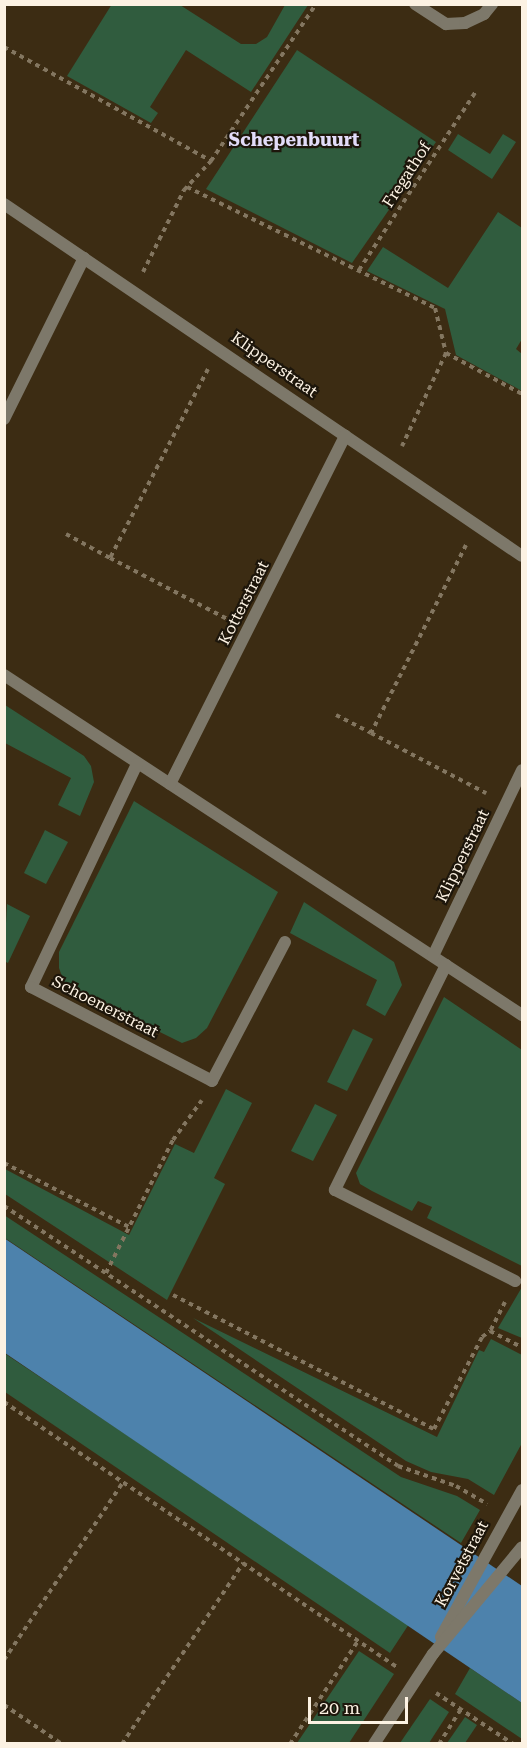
<!DOCTYPE html>
<style>
body{margin:0}
#map{position:relative;width:527px;height:1748px;overflow:hidden;background:#3c2c13;font-family:"Roboto Serif",serif}
div>[style]{position:absolute}
.green>*{inset:0;background:#305c3e}
.water>*{inset:0;background:#4d82ac}
.path>*{height:4px;margin-top:-2px;transform-origin:0;background:repeating-linear-gradient(90deg,#837660 0 4.5px,transparent 0 9px)}
.minor>*{height:12px;margin:-6px;padding:0 6px;transform-origin:6px;border-radius:6px;background:#7d786a}
.tertiary>*{height:12px;margin:-6px;padding:0 6px;transform-origin:6px;border-radius:6px;background:#7d786a}
span{translate:-50% -50%;white-space:nowrap;text-align:center;line-height:1.15;-webkit-text-stroke:4.5px #1d160b;paint-order:stroke}
.street-label{font-size:16px;color:#fcf2e3}
.neighbourhood-label{font-size:18px;color:#e2dcf9;font-weight:700}
.frame{position:absolute;inset:0;border:6px solid #fcf2e3;pointer-events:none}
.scale{position:absolute;left:308px;top:1697px;width:100px;height:27px;box-sizing:border-box;border:3px solid #fcf2e3;border-top:0;padding-left:8px;font-size:18px;line-height:21px;white-space:nowrap;color:#fcf2e3;-webkit-text-stroke:4px #1d160b;paint-order:stroke}
</style>
<div id="map">
<div class="green">
<i style="clip-path:polygon(112px 4px,180px 5px,241px 44px,256px 44px,267px 37px,285px 5px,308px 5px,251px 92px,186px 50px,150px 107px,158px 113px,151px 123px,67px 76px)"></i>
<i style="clip-path:polygon(297px 50px,436px 142px,352px 263px,206px 189px)"></i>
<i style="clip-path:polygon(458px 134px,490px 154px,503px 134px,516px 142px,492px 179px,448px 150px)"></i>
<i style="clip-path:polygon(498px 212px,522px 228px,522px 339px,516px 349px,522px 354px,522px 391px,456px 355px,445px 309px,367px 271px,383px 247px,448px 288px)"></i>
<i style="clip-path:polygon(5px 705px,84px 756px,91px 766px,94px 782px,80px 816px,58px 805px,71px 778px,5px 743px)"></i>
<i style="clip-path:polygon(134px 801px,278px 892px,207px 1028px,196px 1038px,182px 1043px,65px 985px,59px 968px,59px 952px)"></i>
<i style="clip-path:polygon(45px 830px,68px 842px,46px 884px,24px 873px)"></i>
<i style="clip-path:polygon(304px 902px,394px 962px,402px 985px,385px 1016px,366px 1005px,377px 980px,290px 933px)"></i>
<i style="clip-path:polygon(7px 904px,30px 916px,8px 963px,4px 961px)"></i>
<i style="clip-path:polygon(444px 997px,522px 1050px,522px 1266px,427px 1218px,432px 1207px,418px 1201px,412px 1211px,372px 1191px,360px 1184px,356px 1173px)"></i>
<i style="clip-path:polygon(353px 1029px,373px 1039px,347px 1091px,327px 1082px)"></i>
<i style="clip-path:polygon(226px 1089px,252px 1103px,214px 1178px,225px 1184px,167px 1300px,5px 1194px,5px 1169px,129px 1235px,175px 1144px,194px 1153px)"></i>
<i style="clip-path:polygon(315px 1104px,337px 1115px,313px 1161px,291px 1151px)"></i>
<i style="clip-path:polygon(4px 1215px,401px 1477px,457px 1496px,480px 1510px,461px 1543px,5px 1238px)"></i>
<i style="clip-path:polygon(522px 1287px,522px 1338px,498px 1328px)"></i>
<i style="clip-path:polygon(193px 1318px,437px 1437px,479px 1350px,484px 1352px,491px 1339px,522px 1355px,522px 1443px,494px 1495px,468px 1479px,431px 1472px,406px 1461px)"></i>
<i style="clip-path:polygon(4px 1353px,409px 1624px,390px 1653px,5px 1392px)"></i>
<i style="clip-path:polygon(359px 1651px,394px 1674px,349px 1743px,297px 1743px)"></i>
<i style="clip-path:polygon(470px 1668px,522px 1703px,522px 1739px,455px 1694px)"></i>
<i style="clip-path:polygon(430px 1699px,449px 1712px,429px 1743px,400px 1743px)"></i>
<i style="clip-path:polygon(465px 1717px,477px 1725px,465px 1743px,447px 1743px)"></i>
</div>
<div class="water">
<i style="clip-path:polygon(4px 1238px,522px 1586px,522px 1703px,5px 1353px)"></i>
</div>
<div class="path">
<i style="left:4px;top:47px;width:236px;rotate:28.8deg"></i>
<i style="left:187px;top:187px;width:276px;rotate:26deg"></i>
<i style="left:435px;top:308px;width:46px;rotate:76.3deg"></i>
<i style="left:446px;top:353px;width:103px;rotate:115.3deg"></i>
<i style="left:359px;top:270px;width:212px;rotate:-56.8deg"></i>
<i style="left:143px;top:272px;width:92px;rotate:-63.4deg"></i>
<i style="left:184px;top:190px;width:40px;rotate:-47deg"></i>
<i style="left:211px;top:161px;width:189px;rotate:-56.2deg"></i>
<i style="left:446px;top:353px;width:86px;rotate:28.3deg"></i>
<i style="left:208px;top:369px;width:213px;rotate:117.4deg"></i>
<i style="left:110px;top:558px;width:134px;rotate:27.5deg"></i>
<i style="left:66px;top:534px;width:50px;rotate:28.6deg"></i>
<i style="left:466px;top:545px;width:211px;rotate:116.8deg"></i>
<i style="left:371px;top:733px;width:130px;rotate:27.6deg"></i>
<i style="left:336px;top:715px;width:39px;rotate:27deg"></i>
<i style="left:4px;top:1163px;width:140px;rotate:27.1deg"></i>
<i style="left:4px;top:1206px;width:472px;rotate:33.4deg"></i>
<i style="left:398px;top:1466px;width:61px;rotate:19deg"></i>
<i style="left:456px;top:1486px;width:36px;rotate:30deg"></i>
<i style="left:106px;top:1273px;width:149px;rotate:-63.3deg"></i>
<i style="left:173px;top:1140px;width:49px;rotate:-54.1deg"></i>
<i style="left:173px;top:1295px;width:293px;rotate:27.2deg"></i>
<i style="left:434px;top:1429px;width:104px;rotate:-62.4deg"></i>
<i style="left:482px;top:1337px;width:10px;rotate:-37deg"></i>
<i style="left:505px;top:1302px;width:33px;rotate:117deg"></i>
<i style="left:490px;top:1331px;width:36px;rotate:27deg"></i>
<i style="left:4px;top:1402px;width:474px;rotate:34deg"></i>
<i style="left:4px;top:1660px;width:214px;rotate:-56.2deg"></i>
<i style="left:436px;top:1693px;width:92px;rotate:33.5deg"></i>
<i style="left:4px;top:1705px;width:70px;rotate:33.9deg"></i>
<i style="left:122px;top:1744px;width:218px;rotate:-56.2deg"></i>
<i style="left:290px;top:1744px;width:123px;rotate:-56.6deg"></i>
<i style="left:439px;top:1744px;width:41px;rotate:-57.8deg"></i>
</div>
<div class="minor">
<i style="left:415px;top:4px;width:37px;rotate:33deg"></i>
<i style="left:446px;top:24px;width:19px;rotate:-3deg"></i>
<i style="left:465px;top:23px;width:21px;rotate:-25deg"></i>
<i style="left:484px;top:14px;width:13px;rotate:-51deg"></i>
<i style="left:4px;top:204px;width:626px;rotate:34.2deg"></i>
<i style="left:4px;top:419px;width:180px;rotate:-63.6deg"></i>
<i style="left:4px;top:675px;width:620px;rotate:33.28deg"></i>
<i style="left:137px;top:764px;width:247px;rotate:115.4deg"></i>
<i style="left:31px;top:987px;width:204px;rotate:27.4deg"></i>
<i style="left:212px;top:1081px;width:157px;rotate:-62.3deg"></i>
<i style="left:170px;top:784px;width:390px;rotate:-63.3deg"></i>
<i style="left:433px;top:956px;width:206px;rotate:-64.4deg"></i>
<i style="left:446px;top:965px;width:251px;rotate:116.3deg"></i>
<i style="left:335px;top:1190px;width:202px;rotate:26.8deg"></i>
</div>
<div class="tertiary">
<i style="left:441px;top:1637px;width:168px;rotate:-61.1deg"></i>
<i style="left:374px;top:1744px;width:108px;rotate:-56.8deg"></i>
<i style="left:433px;top:1654px;width:139px;rotate:-50.2deg"></i>
</div>
<div class="street-label">
<span style="left:407px;top:175px;rotate:-57deg">Fregathof</span>
<span style="left:274px;top:365px;rotate:35deg">Klipperstraat</span>
<span style="left:244px;top:603px;rotate:-63deg">Kotterstraat</span>
<span style="left:463px;top:856px;rotate:-64deg">Klipperstraat</span>
<span style="left:105px;top:1007px;rotate:27deg">Schoenerstraat</span>
<span style="left:462px;top:1564px;rotate:-62deg">Korvetstraat</span>
</div>
<div class="neighbourhood-label">
<span style="left:294px;top:140px">Schepenbuurt</span>
</div>
<div class="frame"></div>
<div class="scale">20 m</div>
</div>
